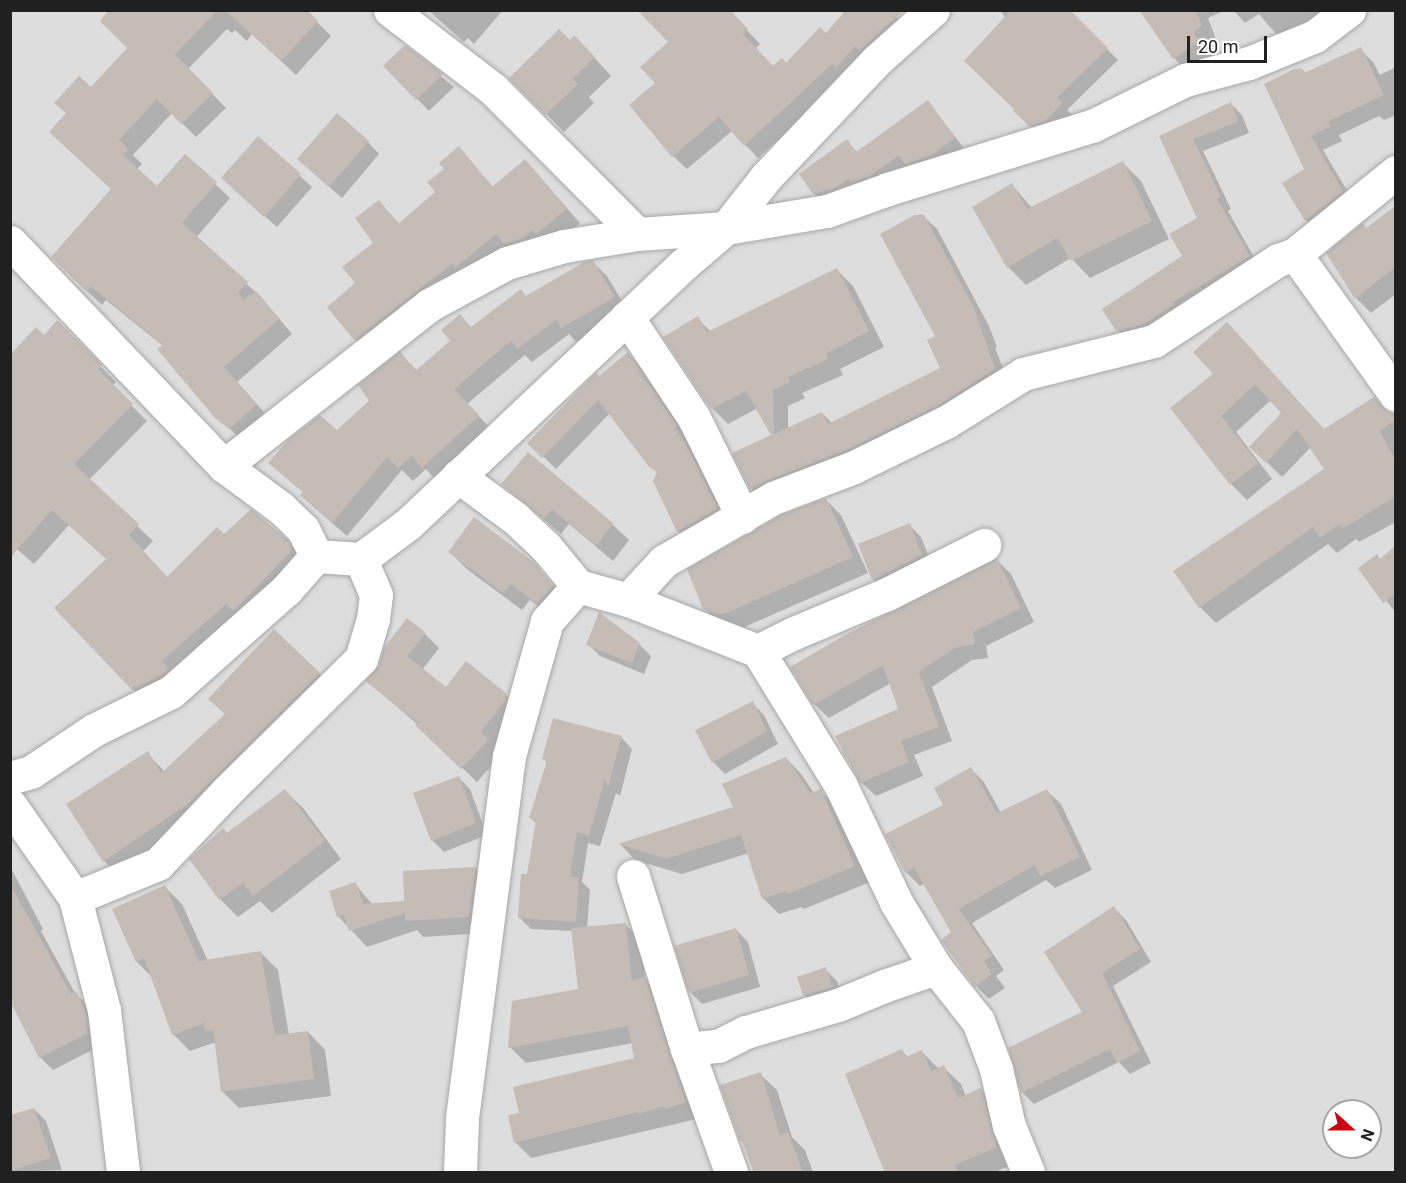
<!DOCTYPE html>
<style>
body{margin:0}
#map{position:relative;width:1406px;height:1183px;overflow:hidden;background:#f1ede7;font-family:Roboto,sans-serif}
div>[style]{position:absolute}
.residential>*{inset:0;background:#dedddd}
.shadow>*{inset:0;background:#0003}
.building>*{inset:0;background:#c5bcb6}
.roads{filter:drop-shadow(0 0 2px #a7a7a7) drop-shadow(0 0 2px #a7a7a7)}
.minor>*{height:33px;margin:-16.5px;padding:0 16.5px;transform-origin:16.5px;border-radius:16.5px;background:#fff}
span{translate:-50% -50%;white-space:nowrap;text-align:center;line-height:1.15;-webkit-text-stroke:6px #fff;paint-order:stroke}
.frame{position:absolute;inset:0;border:12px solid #202020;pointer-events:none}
.north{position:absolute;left:1322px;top:1099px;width:60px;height:60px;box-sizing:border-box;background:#fff;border:2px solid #a6a6a6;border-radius:50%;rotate:111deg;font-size:16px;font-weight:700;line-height:24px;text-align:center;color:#202020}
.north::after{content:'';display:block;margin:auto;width:21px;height:27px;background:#ce020f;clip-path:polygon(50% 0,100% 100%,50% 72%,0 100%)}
.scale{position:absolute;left:1187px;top:36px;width:80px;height:27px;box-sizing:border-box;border:3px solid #202020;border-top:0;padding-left:8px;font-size:18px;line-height:21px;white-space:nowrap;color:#202020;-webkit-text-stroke:4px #fff;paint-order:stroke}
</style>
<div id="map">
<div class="residential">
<i style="clip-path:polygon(evenodd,10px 11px,1395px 11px,1395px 1172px,11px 1172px,10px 11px,1334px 1111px,1370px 1111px,1370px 1147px,1334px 1147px,1334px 1111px)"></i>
</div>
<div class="shadow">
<i style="clip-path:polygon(112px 10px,305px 10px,331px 36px,296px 75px,252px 34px,247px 41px,235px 30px,232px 33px,227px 29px,188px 69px,226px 108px,196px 137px,172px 113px,133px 155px,142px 164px,137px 169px,158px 188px,185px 156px,230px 198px,196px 238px,261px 297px,292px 334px,237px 382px,270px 419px,244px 442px,217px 417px,163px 346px,106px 300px,102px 305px,67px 272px,112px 190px,91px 89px,129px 48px)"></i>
<i style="clip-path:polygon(428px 10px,503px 10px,474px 44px,468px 38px,464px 42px)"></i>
<i style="clip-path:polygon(728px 10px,760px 44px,755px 49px,774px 68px,787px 65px,826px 35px,889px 10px,910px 31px,846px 77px,758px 158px,732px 131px,687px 169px,673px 156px,657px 83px)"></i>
<i style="clip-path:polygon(1000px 10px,1068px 10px,1118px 60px,1067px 110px,1072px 115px,1041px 136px,1015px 111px,1006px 18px)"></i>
<i style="clip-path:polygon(1141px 10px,1225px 10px,1208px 18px,1217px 42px,1208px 49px,1214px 58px,1190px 74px,1174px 58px)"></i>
<i style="clip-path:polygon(1233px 10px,1341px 10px,1289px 49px,1259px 14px,1245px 23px)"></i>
<i style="clip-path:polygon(570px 42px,592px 55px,611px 76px,589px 97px,594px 103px,564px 132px,511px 78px)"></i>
<i style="clip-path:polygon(405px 47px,454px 87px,429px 111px,385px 66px)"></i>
<i style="clip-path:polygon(1360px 49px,1373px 62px,1380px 75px,1396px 67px,1396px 115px,1384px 120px,1379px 116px,1339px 135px,1342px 141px,1323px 150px,1355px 204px,1319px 233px,1306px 220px,1284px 183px,1306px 170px,1266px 84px,1301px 68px,1307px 74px)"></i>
<i style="clip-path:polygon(928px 102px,966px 151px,826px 206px,814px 193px,846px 141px,858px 153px)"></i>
<i style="clip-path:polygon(1231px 104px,1242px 115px,1249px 133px,1203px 151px,1231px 209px,1228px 211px,1260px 268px,1129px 342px,1118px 330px,1184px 257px,1199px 219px,1161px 137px)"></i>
<i style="clip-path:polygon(258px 138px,312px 187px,277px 227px,235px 189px)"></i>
<i style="clip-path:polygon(368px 142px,379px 154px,342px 198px,311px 171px)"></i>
<i style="clip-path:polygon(459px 148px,494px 188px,525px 161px,580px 223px,551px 247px,368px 353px,355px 339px,357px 284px,376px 243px,379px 201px,399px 224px,437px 192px,446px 169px)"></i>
<i style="clip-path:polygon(1123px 163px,1141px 181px,1169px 239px,1090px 278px,1071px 258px,1026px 285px,1008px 267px,1012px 185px,1032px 208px)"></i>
<i style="clip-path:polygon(1396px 208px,1396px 294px,1371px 313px,1356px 298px,1367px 230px)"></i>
<i style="clip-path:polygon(921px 214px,937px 229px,989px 326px,997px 347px,995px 348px,1010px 385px,767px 504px,752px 489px,734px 453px,773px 435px,758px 408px,728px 424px,712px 408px,697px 318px,711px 332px,837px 270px,853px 286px,884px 347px,840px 369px,843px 375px,802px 393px,805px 398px,788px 406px,788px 429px,822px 413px,832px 423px,942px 368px,937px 337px,882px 235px)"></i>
<i style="clip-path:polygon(593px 262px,607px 276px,628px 311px,576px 342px,569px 334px,532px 362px,525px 355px,467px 404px,492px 430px,437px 481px,426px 469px,413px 481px,402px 470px,347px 536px,316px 509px,302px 495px,304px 493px,284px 476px,371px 401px,400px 353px,417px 371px,472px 328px)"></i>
<i style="clip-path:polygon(57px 322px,116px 382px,112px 386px,147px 421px,89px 480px,153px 541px,143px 551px,167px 578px,224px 536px,287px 541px,303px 558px,149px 705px,133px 689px,108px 560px,69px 525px,34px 564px,10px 543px,44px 337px)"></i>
<i style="clip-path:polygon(1227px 324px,1325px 431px,1389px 414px,1396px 415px,1396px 522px,1359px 542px,1356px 539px,1337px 553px,1328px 544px,1216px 623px,1200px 607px,1326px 469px,1311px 447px,1282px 477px,1251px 447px,1283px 413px,1271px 400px,1236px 432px,1272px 479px,1247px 500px,1231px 484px,1172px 409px,1215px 374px)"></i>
<i style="clip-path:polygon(628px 354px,641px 367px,689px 441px,687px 442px,698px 457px,730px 522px,691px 544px,678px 531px,658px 474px,610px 413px,556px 469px,530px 443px)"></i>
<i style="clip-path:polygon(503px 484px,612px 524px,629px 540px,613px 561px,569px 524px,561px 534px)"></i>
<i style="clip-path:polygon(826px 500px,841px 515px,868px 573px,742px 628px,721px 625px,705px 609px)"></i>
<i style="clip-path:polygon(909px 525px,921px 537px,933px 567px,885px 591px,873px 579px)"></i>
<i style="clip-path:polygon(1396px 548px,1396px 613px,1360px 568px,1381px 560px)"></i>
<i style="clip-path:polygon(450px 552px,534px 565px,570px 604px,556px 620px,530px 600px,522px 610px,468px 570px)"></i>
<i style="clip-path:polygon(997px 560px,1011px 574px,1034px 622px,986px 646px,988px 658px,972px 660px,932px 687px,952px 741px,914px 755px,923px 776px,876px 796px,861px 782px,900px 710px,891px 683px,829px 718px,814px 704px)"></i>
<i style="clip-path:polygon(274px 631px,334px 688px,203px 819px,119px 875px,104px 861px,147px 753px,165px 772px,226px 715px)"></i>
<i style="clip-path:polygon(425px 634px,439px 648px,422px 670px,446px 689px,506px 695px,521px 710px,502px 754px,477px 782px,417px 724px,367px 681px)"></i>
<i style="clip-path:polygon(588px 644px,639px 644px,651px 656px,644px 674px,600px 656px)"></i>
<i style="clip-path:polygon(752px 703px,764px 715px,778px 744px,725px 774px,713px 762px,697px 730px)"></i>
<i style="clip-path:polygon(621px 737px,632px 749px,620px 796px,616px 793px,600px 846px,588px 843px,582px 882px,590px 890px,587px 928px,625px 924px,641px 940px,645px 979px,660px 994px,701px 1118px,531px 1158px,515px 1142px,521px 1114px,636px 1059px,633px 1043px,526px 1063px,510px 1047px,580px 990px,573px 931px,531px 929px,519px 917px,537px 824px,531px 818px,547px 763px,544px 759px)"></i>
<i style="clip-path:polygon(786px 758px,801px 774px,814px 793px,820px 791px,836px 806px,870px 882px,804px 909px,802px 907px,779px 914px,763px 898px,749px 853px,682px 874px,635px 860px,621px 845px,736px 808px)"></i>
<i style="clip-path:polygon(970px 768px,984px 782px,1001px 813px,1047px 791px,1061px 804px,1092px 870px,1055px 888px,1046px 880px,972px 923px,1004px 970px,996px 976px,1005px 988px,989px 999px,976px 986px,953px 933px,924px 883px,920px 886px,906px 872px)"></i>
<i style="clip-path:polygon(458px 777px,470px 789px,487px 835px,444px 852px,432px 840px)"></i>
<i style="clip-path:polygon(285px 791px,303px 808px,341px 859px,272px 913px,260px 901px,238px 917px,220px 899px,191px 859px)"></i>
<i style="clip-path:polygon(10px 866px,43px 929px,41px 931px,75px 993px,88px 1006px,100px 1046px,53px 1070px,40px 1057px,10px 998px)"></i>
<i style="clip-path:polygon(475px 868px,492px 885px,485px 933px,423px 937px,417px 930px,367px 947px,338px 916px,355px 884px,373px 905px,406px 902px)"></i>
<i style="clip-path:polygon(164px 886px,182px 904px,208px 961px,261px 953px,278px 970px,289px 1035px,308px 1032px,325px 1050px,331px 1096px,239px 1108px,222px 1091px,216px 1042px,190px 1051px,173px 1034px,152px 977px,137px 962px,114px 910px)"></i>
<i style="clip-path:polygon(1114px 908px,1126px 920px,1151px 962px,1113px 986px,1151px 1063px,1130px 1074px,1119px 1062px,1034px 1104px,1022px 1092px,1085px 1013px)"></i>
<i style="clip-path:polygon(736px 930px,748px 942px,760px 987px,702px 1004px,690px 992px)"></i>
<i style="clip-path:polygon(825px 969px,837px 981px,843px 999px,816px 1007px,805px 995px)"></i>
<i style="clip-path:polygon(902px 1051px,909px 1058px,922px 1052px,939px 1069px,943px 1067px,961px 1084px,966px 1096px,981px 1090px,998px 1107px,1014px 1164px,995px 1172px,933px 1172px)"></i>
<i style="clip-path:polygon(760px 1074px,777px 1090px,792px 1137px,805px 1150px,813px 1172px,754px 1172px)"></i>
<i style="clip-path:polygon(34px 1109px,46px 1121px,62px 1170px,11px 1172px,10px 1117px)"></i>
</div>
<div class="building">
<i style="clip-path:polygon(109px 10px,218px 10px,175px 54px,213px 93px,181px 124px,157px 99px,119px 140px,129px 149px,123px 155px,157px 186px,185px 154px,217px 182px,182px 223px,248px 282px,238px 293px,243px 300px,256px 291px,279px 319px,224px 367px,257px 404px,229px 429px,215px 418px,157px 349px,163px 345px,91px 286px,87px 292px,51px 257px,111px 189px,49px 132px,66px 113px,54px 103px,79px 76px,91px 87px,127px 48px,100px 21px)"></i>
<i style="clip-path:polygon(225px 10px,307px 10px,318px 21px,281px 61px)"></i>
<i style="clip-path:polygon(637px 10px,730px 10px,748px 29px,743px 34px,773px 66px,782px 58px,786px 63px,820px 27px,826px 33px,846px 10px,904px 10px,860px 50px,855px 46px,836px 68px,832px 64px,744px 146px,719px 117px,672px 157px,629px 105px,655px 83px,640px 67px,668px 42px)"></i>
<i style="clip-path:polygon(1011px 10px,1070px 10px,1108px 48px,1057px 98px,1062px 103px,1046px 121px,1029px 126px,1013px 111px,1014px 109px,964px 61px)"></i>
<i style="clip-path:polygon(1139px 10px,1196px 10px,1202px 26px,1193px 32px,1199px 41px,1173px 59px)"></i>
<i style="clip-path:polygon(559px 29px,570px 40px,574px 35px,595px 57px,573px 79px,578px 84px,545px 115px,509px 78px)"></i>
<i style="clip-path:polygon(405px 45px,443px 74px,416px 100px,383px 66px)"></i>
<i style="clip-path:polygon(1361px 47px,1384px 95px,1327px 122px,1330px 127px,1311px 136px,1343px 191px,1305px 221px,1282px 183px,1304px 169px,1264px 84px,1294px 69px,1302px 69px,1304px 73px)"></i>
<i style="clip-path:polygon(928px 100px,955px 138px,930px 156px,905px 164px,899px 155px,870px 176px,851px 182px,848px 179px,836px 188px,813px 194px,799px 174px,847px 139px,856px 152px)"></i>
<i style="clip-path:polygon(1231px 102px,1238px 122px,1193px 139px,1221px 197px,1217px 199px,1250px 256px,1173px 302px,1175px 304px,1142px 325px,1116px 331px,1102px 309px,1182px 256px,1169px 234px,1197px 218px,1159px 136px)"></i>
<i style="clip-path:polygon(337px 113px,369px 141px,329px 187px,297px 159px)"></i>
<i style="clip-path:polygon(258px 136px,301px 174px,264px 217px,221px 178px)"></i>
<i style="clip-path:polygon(459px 146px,492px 187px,525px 159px,567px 208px,537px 234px,532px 230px,522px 239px,504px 244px,496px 234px,455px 268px,452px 264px,354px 340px,327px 307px,355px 283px,342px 267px,373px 243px,355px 218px,379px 200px,398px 224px,435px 192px,427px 182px,444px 169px,439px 163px)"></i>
<i style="clip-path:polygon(1123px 161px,1152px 221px,1071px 261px,1057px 238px,1007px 268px,972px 207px,1012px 183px,1027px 209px)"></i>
<i style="clip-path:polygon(1395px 206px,1395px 267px,1355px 299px,1326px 253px,1363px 223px,1366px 228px)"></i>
<i style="clip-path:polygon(915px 215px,924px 215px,974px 308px,995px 369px,937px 406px,847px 450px,766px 481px,750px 489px,732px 453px,771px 435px,746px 391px,711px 409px,663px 337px,698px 316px,707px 332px,837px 268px,869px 331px,826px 354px,828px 359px,788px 377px,790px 382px,773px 390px,774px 434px,822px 412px,828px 424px,940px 368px,927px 340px,935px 336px,880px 234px)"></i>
<i style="clip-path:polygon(593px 260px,615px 297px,561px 328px,556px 320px,517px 349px,511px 341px,454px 389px,479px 415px,422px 468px,412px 456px,398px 468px,387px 457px,332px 523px,300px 495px,303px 492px,268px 463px,288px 440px,320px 415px,337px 430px,369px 401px,358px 385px,400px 351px,415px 371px,450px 341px,441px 330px,460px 314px,471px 327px,521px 289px,526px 296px,584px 262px)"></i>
<i style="clip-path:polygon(57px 320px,102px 365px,98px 369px,133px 404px,74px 464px,139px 524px,129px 535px,167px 577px,217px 527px,224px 534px,251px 509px,288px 540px,292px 550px,234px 611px,226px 604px,162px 661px,169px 669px,160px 676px,132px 690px,54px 608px,106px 559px,52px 510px,10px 558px,10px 355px,36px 327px,44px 335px)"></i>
<i style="clip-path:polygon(1227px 322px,1324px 429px,1374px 397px,1388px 412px,1395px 413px,1395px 420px,1380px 431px,1395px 459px,1395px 497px,1343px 528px,1340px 524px,1320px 538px,1313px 527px,1199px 608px,1173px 571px,1324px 469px,1297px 429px,1266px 463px,1249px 447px,1281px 413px,1255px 384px,1221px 416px,1258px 463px,1230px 485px,1170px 408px,1213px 374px,1193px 352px)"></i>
<i style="clip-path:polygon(628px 352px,678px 427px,675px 429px,685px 442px,718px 508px,677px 532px,653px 481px,657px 472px,649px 467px,598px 400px,542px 458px,527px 443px,596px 373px,599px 376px)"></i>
<i style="clip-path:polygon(528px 452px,613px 523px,596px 546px,552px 509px,544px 519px,501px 484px)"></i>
<i style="clip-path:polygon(826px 498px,853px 557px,726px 613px,717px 615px,703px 609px,687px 569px,781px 515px)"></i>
<i style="clip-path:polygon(474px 517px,535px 563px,553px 586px,537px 604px,511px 584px,503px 593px,448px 552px)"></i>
<i style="clip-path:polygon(910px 523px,922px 555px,872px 580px,858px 544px)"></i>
<i style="clip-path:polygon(1395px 546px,1395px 594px,1383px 603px,1358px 568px,1377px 554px,1380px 559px)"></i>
<i style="clip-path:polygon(997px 558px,1021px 608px,973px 632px,975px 644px,957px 647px,919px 672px,939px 727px,901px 741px,909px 762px,860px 783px,835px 736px,898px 709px,883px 665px,813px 705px,790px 667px,845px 635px)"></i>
<i style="clip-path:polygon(599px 612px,640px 643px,632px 663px,586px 645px)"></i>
<i style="clip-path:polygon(407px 618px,426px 633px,407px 656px,446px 687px,466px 661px,507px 694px,505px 701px,481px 732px,489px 739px,461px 769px,415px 725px,417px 722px,365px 681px,379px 665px,384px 648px)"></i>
<i style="clip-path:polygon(274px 629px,320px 673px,188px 804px,103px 862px,66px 804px,148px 751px,161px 773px,225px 714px,208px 699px)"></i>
<i style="clip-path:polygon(753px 701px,767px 731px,712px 763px,695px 730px)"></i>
<i style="clip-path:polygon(553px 718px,622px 736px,608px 787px,605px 779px,589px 836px,577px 832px,570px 877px,579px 878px,576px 922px,518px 918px,521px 874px,527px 874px,536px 820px,529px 818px,547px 761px,542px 759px)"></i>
<i style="clip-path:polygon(786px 757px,810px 793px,821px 789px,855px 866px,788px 894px,786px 891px,762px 899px,741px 835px,666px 859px,618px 844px,733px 807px,722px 784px)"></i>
<i style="clip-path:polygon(971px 767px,997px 813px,1047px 789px,1080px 857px,1040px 876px,1035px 865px,959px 909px,992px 956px,984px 961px,992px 974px,975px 987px,941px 940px,951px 932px,914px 868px,905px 873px,885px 834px,943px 805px,934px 788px)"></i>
<i style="clip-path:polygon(459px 776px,476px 823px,431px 841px,413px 793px)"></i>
<i style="clip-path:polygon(285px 789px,325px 841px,253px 896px,243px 883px,219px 900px,189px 859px,223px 828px,227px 833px)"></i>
<i style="clip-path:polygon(476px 867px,469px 917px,405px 921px,405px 913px,349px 931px,344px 915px,337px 917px,329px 891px,356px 882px,363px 904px,404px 901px,403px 871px)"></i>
<i style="clip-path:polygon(10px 884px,71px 994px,76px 991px,86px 1013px,88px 1033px,39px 1058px,10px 1001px)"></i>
<i style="clip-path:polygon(165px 885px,199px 961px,261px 951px,275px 1035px,308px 1031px,314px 1079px,221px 1092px,213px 1030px,205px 1031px,204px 1023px,172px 1035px,144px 958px,136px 962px,112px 909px)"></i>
<i style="clip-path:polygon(1114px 906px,1140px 949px,1102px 973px,1140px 1051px,1117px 1063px,1110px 1049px,1021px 1093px,1008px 1048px,1082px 1012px,1044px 952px)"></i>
<i style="clip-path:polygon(626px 923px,632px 981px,645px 976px,686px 1102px,665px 1109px,664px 1106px,639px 1114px,638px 1112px,514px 1143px,508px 1115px,519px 1113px,513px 1087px,634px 1058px,628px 1026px,508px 1048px,512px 1001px,578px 989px,571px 928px)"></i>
<i style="clip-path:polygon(736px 928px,749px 975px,689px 993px,674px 946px)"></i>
<i style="clip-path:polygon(826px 967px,832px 987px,803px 996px,797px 977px)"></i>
<i style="clip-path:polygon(902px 1049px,906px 1057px,922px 1050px,931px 1071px,944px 1065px,958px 1098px,981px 1088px,997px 1147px,955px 1165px,959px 1173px,885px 1173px,845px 1074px)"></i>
<i style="clip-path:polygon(761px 1072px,780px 1135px,788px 1132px,803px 1173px,754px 1173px,742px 1141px,740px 1141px,720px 1085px)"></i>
<i style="clip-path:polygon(34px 1108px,51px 1158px,10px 1171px,10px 1115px)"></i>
</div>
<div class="roads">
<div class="minor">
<i style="left:390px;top:10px;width:130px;rotate:37.5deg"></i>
<i style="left:493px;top:89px;width:204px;rotate:45.2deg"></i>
<i style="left:10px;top:242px;width:310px;rotate:46.3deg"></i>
<i style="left:224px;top:466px;width:71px;rotate:36.4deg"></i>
<i style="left:281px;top:508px;width:30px;rotate:44deg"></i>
<i style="left:303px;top:529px;width:30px;rotate:64deg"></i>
<i style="left:316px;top:556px;width:45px;rotate:3.8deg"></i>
<i style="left:361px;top:559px;width:59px;rotate:-36.7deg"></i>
<i style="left:408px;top:524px;width:379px;rotate:-43.3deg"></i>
<i style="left:684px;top:264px;width:55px;rotate:-40.6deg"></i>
<i style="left:726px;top:228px;width:65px;rotate:-51.9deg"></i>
<i style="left:766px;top:177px;width:161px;rotate:-46.5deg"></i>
<i style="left:877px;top:60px;width:75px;rotate:-41.8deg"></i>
<i style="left:1295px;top:254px;width:173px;rotate:54.4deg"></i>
<i style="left:627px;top:317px;width:121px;rotate:56.4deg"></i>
<i style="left:694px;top:418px;width:110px;rotate:63.7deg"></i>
<i style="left:224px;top:466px;width:261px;rotate:-38.1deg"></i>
<i style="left:429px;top:305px;width:89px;rotate:-28.3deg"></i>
<i style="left:507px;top:263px;width:59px;rotate:-16.6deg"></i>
<i style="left:564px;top:246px;width:74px;rotate:-9.3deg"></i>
<i style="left:637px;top:234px;width:89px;rotate:-3.9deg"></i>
<i style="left:726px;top:228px;width:102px;rotate:-9.6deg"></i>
<i style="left:827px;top:211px;width:65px;rotate:-19.8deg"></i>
<i style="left:888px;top:189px;width:214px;rotate:-17.2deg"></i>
<i style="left:1092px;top:126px;width:104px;rotate:-26.3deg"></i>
<i style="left:1185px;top:80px;width:66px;rotate:-14.9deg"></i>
<i style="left:1249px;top:63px;width:71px;rotate:-22.2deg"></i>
<i style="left:1315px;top:36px;width:43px;rotate:-37.4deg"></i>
<i style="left:458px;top:476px;width:71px;rotate:36.4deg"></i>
<i style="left:515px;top:518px;width:42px;rotate:43.1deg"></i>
<i style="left:546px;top:547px;width:50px;rotate:50.6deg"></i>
<i style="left:578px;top:586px;width:47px;rotate:131.5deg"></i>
<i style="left:547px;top:621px;width:140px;rotate:105.7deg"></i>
<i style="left:509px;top:756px;width:367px;rotate:97.4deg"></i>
<i style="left:462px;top:1120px;width:52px;rotate:92.2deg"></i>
<i style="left:578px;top:586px;width:52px;rotate:15.6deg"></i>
<i style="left:628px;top:600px;width:140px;rotate:21.4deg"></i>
<i style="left:758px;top:651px;width:158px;rotate:58.4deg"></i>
<i style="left:841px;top:786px;width:128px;rotate:64.6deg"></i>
<i style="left:896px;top:902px;width:77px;rotate:58.8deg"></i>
<i style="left:936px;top:968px;width:68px;rotate:51.6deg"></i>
<i style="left:978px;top:1021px;width:51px;rotate:69.4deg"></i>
<i style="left:996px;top:1069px;width:58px;rotate:77.2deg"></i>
<i style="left:1009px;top:1126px;width:50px;rotate:67.6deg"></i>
<i style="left:628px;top:600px;width:53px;rotate:-47.3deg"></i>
<i style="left:664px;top:561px;width:126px;rotate:-30deg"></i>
<i style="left:773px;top:498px;width:87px;rotate:-20.9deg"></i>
<i style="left:854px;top:467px;width:102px;rotate:-26.1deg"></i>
<i style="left:946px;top:422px;width:91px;rotate:-31.9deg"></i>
<i style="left:1023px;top:374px;width:135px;rotate:-14.1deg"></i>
<i style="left:1154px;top:341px;width:148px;rotate:-33.2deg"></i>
<i style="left:1278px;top:260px;width:18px;rotate:-19deg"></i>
<i style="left:1295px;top:254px;width:130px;rotate:-39.1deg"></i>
<i style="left:758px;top:651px;width:40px;rotate:-26.6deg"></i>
<i style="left:794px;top:633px;width:101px;rotate:-22.8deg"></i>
<i style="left:887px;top:594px;width:109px;rotate:-26.8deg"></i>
<i style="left:10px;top:778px;width:22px;rotate:-16deg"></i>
<i style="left:31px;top:772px;width:76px;rotate:-33.7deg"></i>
<i style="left:94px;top:730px;width:86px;rotate:-26.3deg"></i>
<i style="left:171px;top:692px;width:154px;rotate:-41.6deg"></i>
<i style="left:286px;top:590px;width:45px;rotate:-48.6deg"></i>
<i style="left:10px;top:805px;width:113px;rotate:55deg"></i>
<i style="left:75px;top:898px;width:116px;rotate:75.5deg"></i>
<i style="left:104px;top:1010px;width:163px;rotate:83.3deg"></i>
<i style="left:633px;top:876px;width:181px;rotate:72.7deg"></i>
<i style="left:687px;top:1049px;width:131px;rotate:70.3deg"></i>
<i style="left:75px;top:898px;width:90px;rotate:-22.3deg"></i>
<i style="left:158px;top:864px;width:99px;rotate:-46.6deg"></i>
<i style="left:226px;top:792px;width:190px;rotate:-44.6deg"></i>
<i style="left:361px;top:659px;width:42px;rotate:-73.3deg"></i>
<i style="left:373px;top:619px;width:24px;rotate:-83deg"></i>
<i style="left:376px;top:595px;width:39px;rotate:-113deg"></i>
<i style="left:687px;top:1049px;width:31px;rotate:-6deg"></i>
<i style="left:718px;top:1046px;width:31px;rotate:-27deg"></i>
<i style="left:746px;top:1032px;width:96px;rotate:-16.4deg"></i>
<i style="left:838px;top:1005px;width:50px;rotate:-22.4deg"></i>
<i style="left:884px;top:986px;width:55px;rotate:-19.1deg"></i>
</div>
</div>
<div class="frame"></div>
<div class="north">N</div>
<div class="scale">20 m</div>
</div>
